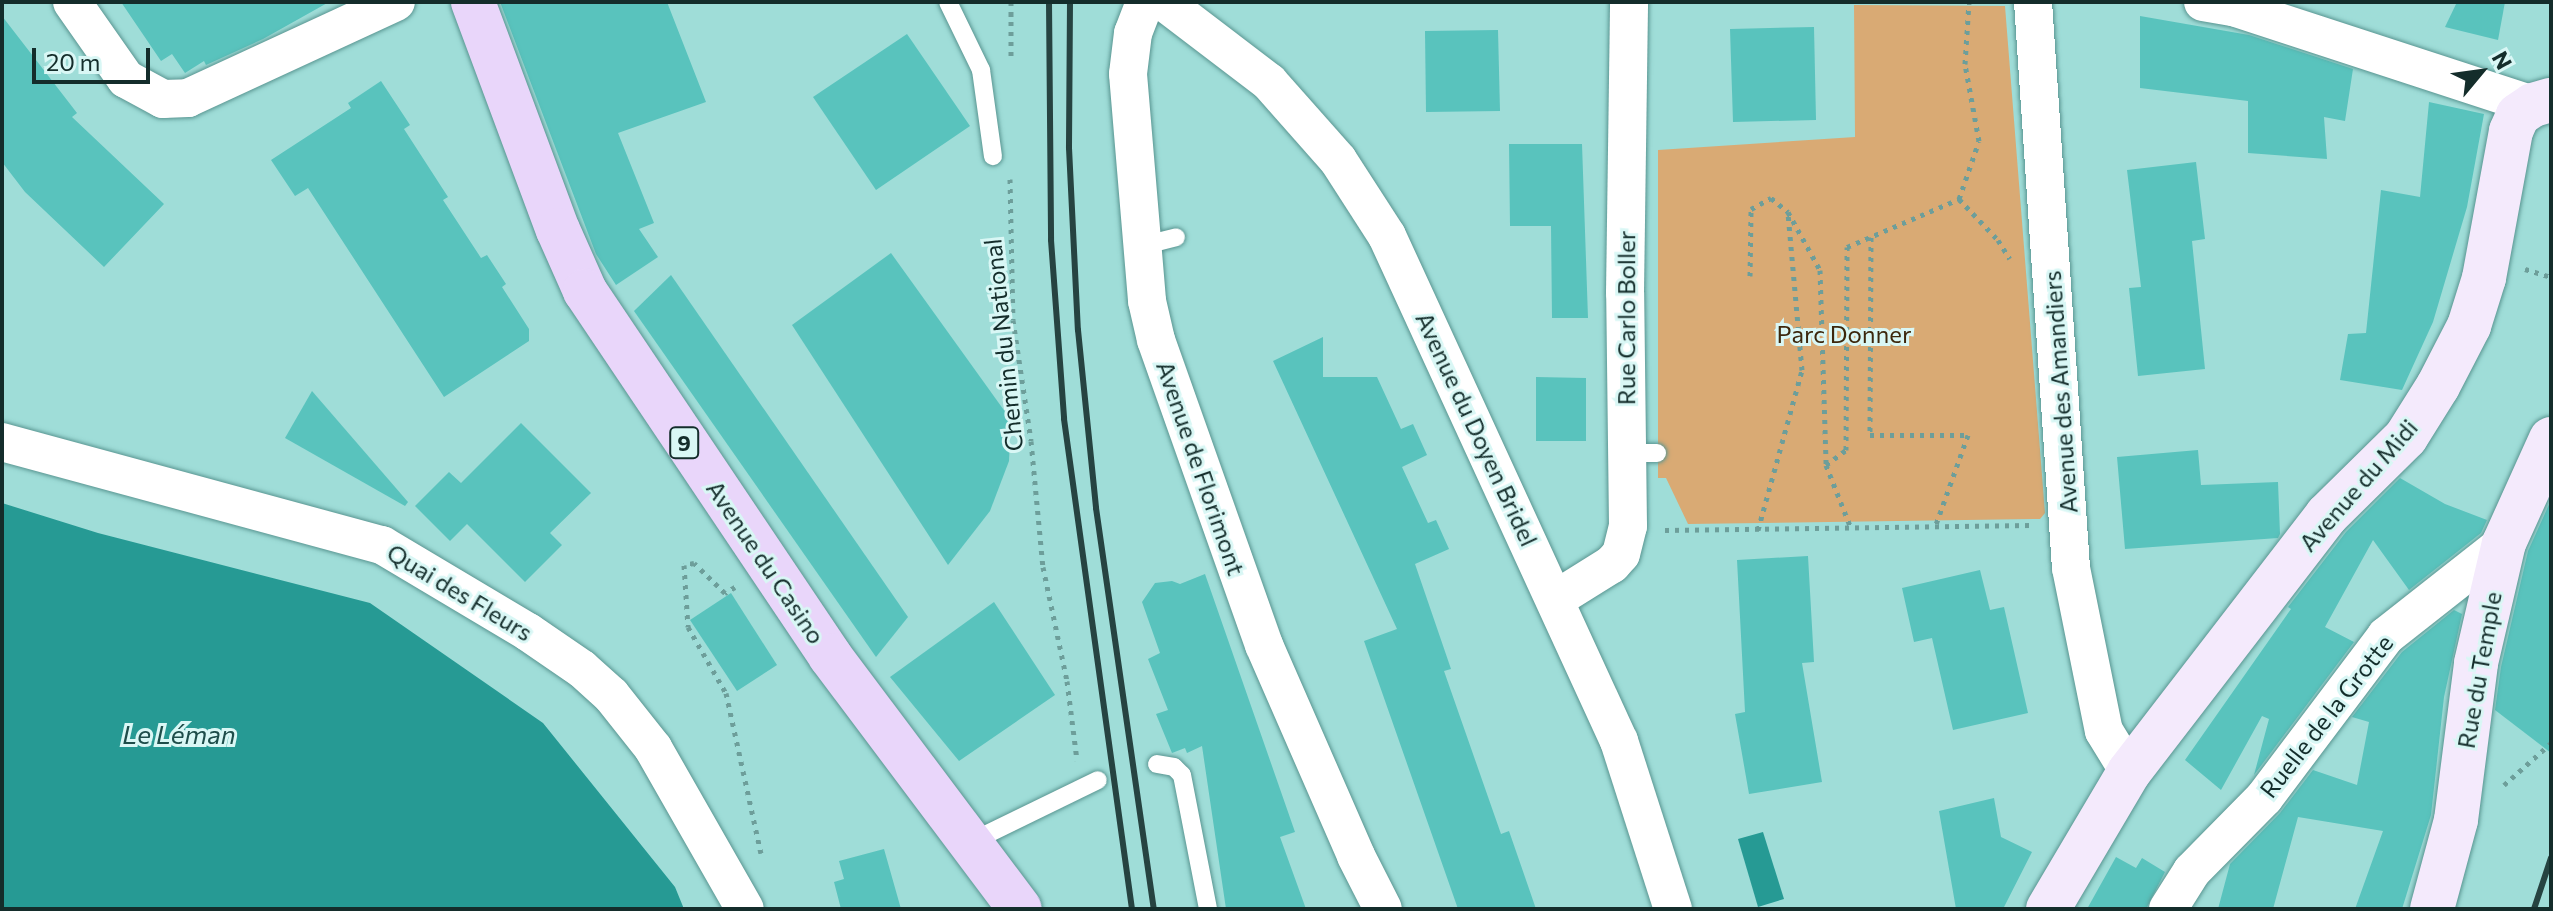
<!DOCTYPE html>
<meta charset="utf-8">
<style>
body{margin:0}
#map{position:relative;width:2553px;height:911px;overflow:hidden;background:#9fddd8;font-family:Commissioner,sans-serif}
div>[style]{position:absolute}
.green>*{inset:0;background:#d9aa74}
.water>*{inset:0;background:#269a94}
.building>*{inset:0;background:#59c3bd}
.path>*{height:5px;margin-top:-2.5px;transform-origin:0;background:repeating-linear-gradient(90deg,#6d9e9a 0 4px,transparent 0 10px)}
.roads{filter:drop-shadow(0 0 2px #599591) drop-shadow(0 0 2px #599591)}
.lane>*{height:18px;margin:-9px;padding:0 9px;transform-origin:9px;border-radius:9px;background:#fff}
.street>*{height:38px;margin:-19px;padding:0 19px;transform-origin:19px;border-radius:19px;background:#fff}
.secondary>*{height:44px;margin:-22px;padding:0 22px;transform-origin:22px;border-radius:22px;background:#f4eafc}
.primary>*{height:44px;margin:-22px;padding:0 22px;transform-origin:22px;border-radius:22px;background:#e9d6fa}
.rail>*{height:6px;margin:-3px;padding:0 3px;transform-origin:3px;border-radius:3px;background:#264341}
span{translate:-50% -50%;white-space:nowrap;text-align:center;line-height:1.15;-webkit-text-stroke:6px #d9f7f5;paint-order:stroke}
.shield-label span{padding:2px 6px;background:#d9f7f5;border:2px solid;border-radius:6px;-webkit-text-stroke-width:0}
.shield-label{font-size:22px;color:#142d2b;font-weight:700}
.street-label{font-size:24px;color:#142d2b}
.park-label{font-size:24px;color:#3c270c}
.water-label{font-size:26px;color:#1e4d4a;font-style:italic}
.frame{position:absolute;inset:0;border:4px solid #142d2b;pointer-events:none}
.north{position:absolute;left:2441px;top:32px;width:80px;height:80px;-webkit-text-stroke:6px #d9f7f5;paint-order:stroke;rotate:61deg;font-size:22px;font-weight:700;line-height:32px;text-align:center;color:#142d2b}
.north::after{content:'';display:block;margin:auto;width:28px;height:36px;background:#142d2b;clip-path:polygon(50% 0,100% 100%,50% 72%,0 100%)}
.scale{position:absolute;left:32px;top:48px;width:118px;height:36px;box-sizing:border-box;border:4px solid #142d2b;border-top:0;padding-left:10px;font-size:24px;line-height:28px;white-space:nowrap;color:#142d2b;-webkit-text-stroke:6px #d9f7f5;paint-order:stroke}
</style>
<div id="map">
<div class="green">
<i style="clip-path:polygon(1854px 5px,2005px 6px,2045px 513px,2040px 519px,1688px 524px,1666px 478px,1658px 478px,1658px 150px,1855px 137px)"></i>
</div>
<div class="water">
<i style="clip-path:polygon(2px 503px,98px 533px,370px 603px,543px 723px,675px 887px,684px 909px,2px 909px)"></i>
<i style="clip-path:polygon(1763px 832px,1784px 899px,1758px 907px,1738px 839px)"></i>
</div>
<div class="building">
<i style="clip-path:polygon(121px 2px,329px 2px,263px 39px,206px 65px,204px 61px,185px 73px,172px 54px,161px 61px)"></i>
<i style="clip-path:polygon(500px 2px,667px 2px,706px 102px,618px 133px,654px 223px,639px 229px,658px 257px,616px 285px,596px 254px)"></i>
<i style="clip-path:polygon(2457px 2px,2505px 2px,2498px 40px,2445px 27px)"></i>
<i style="clip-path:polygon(2px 16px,77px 113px,72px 117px,164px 204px,104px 267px,25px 192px,2px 162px)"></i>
<i style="clip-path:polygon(2140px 16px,2249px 35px,2353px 69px,2345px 121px,2324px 117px,2327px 159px,2248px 153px,2248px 101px,2140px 88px)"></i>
<i style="clip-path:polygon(1814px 27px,1816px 120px,1733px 122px,1730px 29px)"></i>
<i style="clip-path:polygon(1498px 30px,1500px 111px,1426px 112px,1425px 31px)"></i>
<i style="clip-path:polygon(907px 34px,970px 126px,876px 190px,813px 97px)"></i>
<i style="clip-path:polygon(381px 81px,410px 125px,404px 129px,448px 197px,443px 200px,481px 258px,487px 255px,506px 284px,502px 287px,529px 329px,529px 341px,444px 397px,308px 188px,295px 196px,271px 160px,351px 108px,348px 103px)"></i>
<i style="clip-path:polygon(2429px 102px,2484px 114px,2467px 207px,2433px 322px,2402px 390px,2340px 380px,2348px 334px,2366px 333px,2381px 190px,2420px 197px)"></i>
<i style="clip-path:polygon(1509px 144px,1582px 144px,1588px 318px,1552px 318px,1551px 226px,1510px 226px)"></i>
<i style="clip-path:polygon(2196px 162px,2205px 239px,2192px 241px,2205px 369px,2138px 376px,2129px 288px,2141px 287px,2127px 170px)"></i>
<i style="clip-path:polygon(891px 253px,1011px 420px,1009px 461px,990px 511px,948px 565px,792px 325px)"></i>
<i style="clip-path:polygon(671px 275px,908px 617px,876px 657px,634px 311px)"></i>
<i style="clip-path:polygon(1323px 337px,1323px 377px,1377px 377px,1401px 429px,1413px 424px,1427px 455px,1402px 467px,1428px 523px,1436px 520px,1449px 549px,1415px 564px,1451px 669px,1444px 671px,1501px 834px,1509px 831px,1536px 909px,1458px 909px,1364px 641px,1397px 629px,1273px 361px)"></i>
<i style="clip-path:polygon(1536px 377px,1586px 378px,1586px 441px,1536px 441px)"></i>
<i style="clip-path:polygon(312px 391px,408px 502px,405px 506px,285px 438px)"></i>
<i style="clip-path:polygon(521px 423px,591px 493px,550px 533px,562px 545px,525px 582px,467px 524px,450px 541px,415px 506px,449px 472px,461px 483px)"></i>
<i style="clip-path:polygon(2198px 450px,2201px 485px,2278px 482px,2280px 534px,2278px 538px,2125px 549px,2117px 457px)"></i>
<i style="clip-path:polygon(2400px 478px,2445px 504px,2487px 520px,2481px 533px,2409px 590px,2373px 540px,2325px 627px,2354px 642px,2254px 775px,2269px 719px,2262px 716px,2221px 790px,2185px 760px,2291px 609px,2288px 607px,2346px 532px)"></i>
<i style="clip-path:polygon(2551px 500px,2551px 753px,2495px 710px,2501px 667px,2528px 551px)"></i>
<i style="clip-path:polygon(1808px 556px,1814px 662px,1802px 663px,1822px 782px,1749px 794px,1735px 714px,1745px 712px,1737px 560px)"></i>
<i style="clip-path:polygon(1980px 570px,1990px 610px,2004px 607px,2028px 713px,1953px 730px,1932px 638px,1914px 642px,1902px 588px)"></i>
<i style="clip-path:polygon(1205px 574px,1295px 832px,1280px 837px,1306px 909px,1226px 909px,1202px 746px,1187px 753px,1185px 748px,1172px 753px,1156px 714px,1168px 710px,1148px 659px,1160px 653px,1142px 602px,1155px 583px,1172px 581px,1180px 584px)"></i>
<i style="clip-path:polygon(731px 593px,777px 665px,737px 691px,690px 620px)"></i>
<i style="clip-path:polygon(994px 602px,1055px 695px,959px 761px,890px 677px)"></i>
<i style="clip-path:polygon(2454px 610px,2462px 614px,2444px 697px,2431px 815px,2402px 909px,2355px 909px,2383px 831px,2298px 817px,2273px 909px,2218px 909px,2230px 864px,2280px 813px,2313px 770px,2357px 785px,2369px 722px,2352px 717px,2402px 652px)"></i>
<i style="clip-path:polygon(1994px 798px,2001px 837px,2032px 852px,2003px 909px,1956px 909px,1939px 811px)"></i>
<i style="clip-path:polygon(884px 849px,901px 909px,841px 909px,834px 882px,844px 879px,839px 861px)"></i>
<i style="clip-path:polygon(2116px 857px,2136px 868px,2142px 858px,2165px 872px,2146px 909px,2087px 909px)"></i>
</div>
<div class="path">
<i style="left:1011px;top:2px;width:59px;rotate:90deg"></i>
<i style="left:1010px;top:179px;width:141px;rotate:88.8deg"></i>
<i style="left:1013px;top:320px;width:122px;rotate:81.5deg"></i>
<i style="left:1031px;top:441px;width:127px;rotate:84.6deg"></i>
<i style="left:1043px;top:567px;width:116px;rotate:78.1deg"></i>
<i style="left:1067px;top:681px;width:80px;rotate:82.8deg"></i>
<i style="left:1959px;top:199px;width:57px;rotate:46.4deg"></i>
<i style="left:1998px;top:240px;width:22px;rotate:58deg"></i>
<i style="left:1871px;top:237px;width:198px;rotate:90.3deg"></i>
<i style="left:1870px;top:435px;width:98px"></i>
<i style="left:1968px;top:435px;width:98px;rotate:109.7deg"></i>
<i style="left:2525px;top:269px;width:27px;rotate:17deg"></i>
<i style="left:1750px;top:276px;width:67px;rotate:-89.1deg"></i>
<i style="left:1751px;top:209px;width:23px;rotate:-29deg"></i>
<i style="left:1771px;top:198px;width:22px;rotate:39deg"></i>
<i style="left:1826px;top:465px;width:68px;rotate:68.4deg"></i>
<i style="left:1665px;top:530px;width:366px;rotate:-0.8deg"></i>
<i style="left:1758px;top:530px;width:166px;rotate:-74.6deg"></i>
<i style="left:1802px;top:370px;width:159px;rotate:-95.1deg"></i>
<i style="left:1788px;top:212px;width:66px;rotate:61.1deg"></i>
<i style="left:1820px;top:270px;width:195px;rotate:88.2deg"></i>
<i style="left:1826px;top:465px;width:25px;rotate:-37deg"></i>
<i style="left:1846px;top:450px;width:203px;rotate:-89.7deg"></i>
<i style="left:1847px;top:247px;width:122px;rotate:-23.2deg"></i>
<i style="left:1959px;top:199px;width:61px;rotate:-71deg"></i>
<i style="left:1979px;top:141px;width:78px;rotate:-100.3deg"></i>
<i style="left:1965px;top:64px;width:62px;rotate:-86.3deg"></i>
<i style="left:735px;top:587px;width:12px;rotate:149deg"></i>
<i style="left:725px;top:593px;width:43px;rotate:-135.9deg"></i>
<i style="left:694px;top:563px;width:10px;rotate:169deg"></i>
<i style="left:684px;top:565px;width:62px;rotate:86.3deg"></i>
<i style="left:688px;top:627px;width:76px;rotate:60.1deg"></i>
<i style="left:726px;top:693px;width:164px;rotate:77.7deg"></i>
<i style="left:2504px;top:785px;width:63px;rotate:-41.8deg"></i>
</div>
<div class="roads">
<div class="lane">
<i style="left:948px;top:2px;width:76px;rotate:64.1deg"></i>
<i style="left:981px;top:70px;width:87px;rotate:82.1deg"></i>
<i style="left:1141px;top:246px;width:36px;rotate:-14deg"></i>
<i style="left:1627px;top:453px;width:30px"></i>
<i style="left:1157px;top:764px;width:17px;rotate:10deg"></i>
<i style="left:1174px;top:767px;width:11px;rotate:45deg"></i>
<i style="left:1182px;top:775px;width:136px;rotate:79deg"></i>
<i style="left:971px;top:842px;width:141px;rotate:-26deg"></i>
</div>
<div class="street">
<i style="left:72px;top:2px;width:94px;rotate:55deg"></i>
<i style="left:126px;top:79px;width:42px;rotate:28.4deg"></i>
<i style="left:163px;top:99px;width:25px;rotate:-2deg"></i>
<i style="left:188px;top:98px;width:229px;rotate:-24.8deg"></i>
<i style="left:1145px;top:2px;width:33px;rotate:111deg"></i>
<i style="left:1133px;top:33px;width:41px;rotate:97deg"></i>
<i style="left:1128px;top:74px;width:228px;rotate:85.2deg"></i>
<i style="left:1147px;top:301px;width:40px;rotate:77deg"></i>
<i style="left:1156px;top:340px;width:324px;rotate:70.5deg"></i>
<i style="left:1264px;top:645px;width:230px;rotate:66.4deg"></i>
<i style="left:1356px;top:856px;width:59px;rotate:63deg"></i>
<i style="left:1164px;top:2px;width:132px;rotate:37.3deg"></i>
<i style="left:1269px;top:82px;width:104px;rotate:48.5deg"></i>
<i style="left:1338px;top:160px;width:90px;rotate:57.2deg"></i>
<i style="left:1387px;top:236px;width:556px;rotate:65.33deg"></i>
<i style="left:1619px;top:741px;width:176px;rotate:72.2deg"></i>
<i style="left:2033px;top:2px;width:567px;rotate:86.16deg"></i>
<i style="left:2071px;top:568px;width:166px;rotate:78.6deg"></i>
<i style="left:2104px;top:731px;width:48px;rotate:58.6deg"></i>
<i style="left:2203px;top:2px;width:34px;rotate:10deg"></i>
<i style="left:2236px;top:8px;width:312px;rotate:18.1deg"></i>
<i style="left:2px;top:442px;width:394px;rotate:15.2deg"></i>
<i style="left:382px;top:545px;width:170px;rotate:30.8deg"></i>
<i style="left:528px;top:632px;width:65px;rotate:34.4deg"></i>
<i style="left:582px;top:669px;width:39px;rotate:42deg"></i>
<i style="left:611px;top:695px;width:68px;rotate:51.6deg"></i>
<i style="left:653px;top:748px;width:185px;rotate:60.3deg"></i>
<i style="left:1556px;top:599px;width:66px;rotate:-32deg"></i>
<i style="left:1612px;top:564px;width:13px;rotate:-48deg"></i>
<i style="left:1621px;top:554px;width:29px;rotate:-76deg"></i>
<i style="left:1628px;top:526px;width:233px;rotate:-90.7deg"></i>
<i style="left:1625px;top:293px;width:291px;rotate:-89.2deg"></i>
<i style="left:2168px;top:909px;width:45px;rotate:-57.7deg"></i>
<i style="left:2192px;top:871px;width:103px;rotate:-45.4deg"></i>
<i style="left:2264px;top:798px;width:203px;rotate:-53deg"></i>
<i style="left:2386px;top:636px;width:150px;rotate:-38.2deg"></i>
</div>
<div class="secondary">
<i style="left:2048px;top:909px;width:159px;rotate:-59.4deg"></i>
<i style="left:2129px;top:772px;width:324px;rotate:-52.4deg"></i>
<i style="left:2327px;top:515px;width:111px;rotate:-44.6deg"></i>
<i style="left:2406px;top:437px;width:60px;rotate:-57.9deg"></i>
<i style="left:2438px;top:386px;width:68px;rotate:-62.7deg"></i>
<i style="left:2469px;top:326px;width:50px;rotate:-72.6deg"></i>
<i style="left:2484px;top:278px;width:149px;rotate:-79.6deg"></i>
<i style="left:2511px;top:131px;width:17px;rotate:-66deg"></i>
<i style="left:2518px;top:115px;width:18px;rotate:-34deg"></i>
<i style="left:2533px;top:105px;width:19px;rotate:-16deg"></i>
<i style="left:2432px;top:909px;width:92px;rotate:-74.9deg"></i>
<i style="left:2456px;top:820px;width:158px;rotate:-82.7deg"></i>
<i style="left:2476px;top:663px;width:123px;rotate:-76.9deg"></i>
<i style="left:2504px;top:543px;width:114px;rotate:-65.7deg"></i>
</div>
<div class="primary">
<i style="left:473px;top:2px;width:243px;rotate:69.6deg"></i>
<i style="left:558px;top:230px;width:67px;rotate:66.1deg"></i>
<i style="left:585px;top:291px;width:440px;rotate:56.1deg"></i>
<i style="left:830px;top:656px;width:316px;rotate:53.1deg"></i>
</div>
</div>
<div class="rail">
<i style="left:1049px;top:2px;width:238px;rotate:89.5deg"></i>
<i style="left:1051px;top:240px;width:179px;rotate:85.8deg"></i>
<i style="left:1064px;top:419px;width:495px;rotate:82.1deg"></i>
<i style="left:1070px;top:2px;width:146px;rotate:90.4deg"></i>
<i style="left:1069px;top:148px;width:182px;rotate:87.2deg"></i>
<i style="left:1078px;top:330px;width:179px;rotate:84.2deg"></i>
<i style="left:1096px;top:508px;width:405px;rotate:81.8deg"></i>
<i style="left:2534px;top:909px;width:54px;rotate:-71.6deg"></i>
</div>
<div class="shield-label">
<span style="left:684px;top:443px">9</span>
</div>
<div class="street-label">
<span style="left:1626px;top:318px;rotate:-90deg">Rue Carlo Boller</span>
<span style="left:1003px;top:345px;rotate:-96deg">Chemin du National</span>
<span style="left:2060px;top:392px;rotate:-94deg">Avenue des Amandiers</span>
<span style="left:1477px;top:429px;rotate:65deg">Avenue du Doyen Bridel</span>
<span style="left:1201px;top:468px;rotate:71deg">Avenue de Florimont</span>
<span style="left:2358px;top:485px;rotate:-49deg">Avenue du Midi</span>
<span style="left:766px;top:562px;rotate:56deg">Avenue du Casino</span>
<span style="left:460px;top:592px;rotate:31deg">Quai des Fleurs</span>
<span style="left:2479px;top:670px;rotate:-80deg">Rue du Temple</span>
<span style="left:2326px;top:716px;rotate:-52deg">Ruelle de la Grotte</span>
</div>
<div class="park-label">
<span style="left:1844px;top:334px">Parc Donner</span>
</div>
<div class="water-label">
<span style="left:179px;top:734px">Le Léman</span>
</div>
<div class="frame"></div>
<div class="north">N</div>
<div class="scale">20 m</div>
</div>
